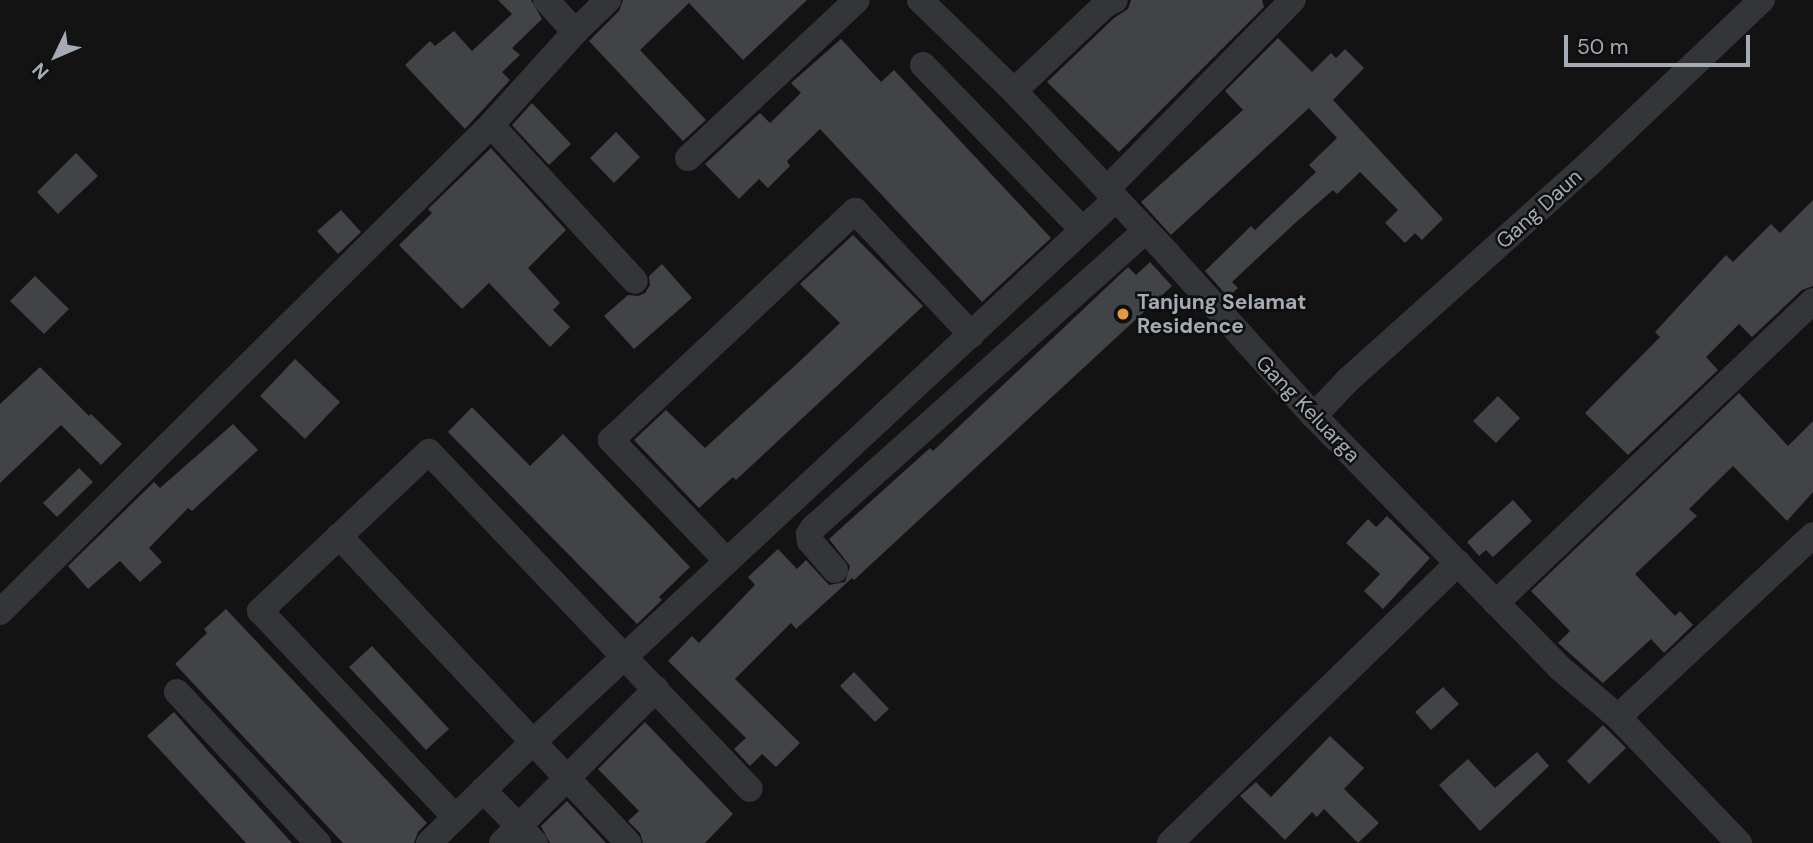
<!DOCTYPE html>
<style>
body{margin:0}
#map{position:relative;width:1813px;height:843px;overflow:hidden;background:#131314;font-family:"DM Sans",sans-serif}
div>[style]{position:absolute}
.building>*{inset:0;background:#424347}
.minor>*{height:26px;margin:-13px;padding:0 13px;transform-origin:13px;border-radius:13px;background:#343539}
.dots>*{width:19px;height:19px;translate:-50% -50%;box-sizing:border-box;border:4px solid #0e0e0f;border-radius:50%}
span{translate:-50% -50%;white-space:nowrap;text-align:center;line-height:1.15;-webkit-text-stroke:5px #0e0e0f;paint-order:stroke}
.street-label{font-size:21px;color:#a5abb4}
.poi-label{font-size:21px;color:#a5abb4;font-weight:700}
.left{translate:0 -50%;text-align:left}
.north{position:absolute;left:21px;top:21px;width:70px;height:70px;-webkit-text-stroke:5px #0e0e0f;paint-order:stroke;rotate:226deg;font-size:19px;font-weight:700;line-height:28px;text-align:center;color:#a5abb4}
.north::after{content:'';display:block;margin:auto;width:24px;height:32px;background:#a5abb4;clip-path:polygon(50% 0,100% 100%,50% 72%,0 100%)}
.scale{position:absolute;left:1564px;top:35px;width:186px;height:32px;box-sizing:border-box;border:4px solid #a5abb4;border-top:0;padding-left:9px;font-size:21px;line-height:24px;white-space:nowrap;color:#a5abb4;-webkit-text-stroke:5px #0e0e0f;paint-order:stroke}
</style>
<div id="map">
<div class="building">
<i style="clip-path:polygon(498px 0,531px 0,542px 19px,512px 48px,520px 55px,502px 72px,510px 80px,465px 129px,405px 65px,430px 41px,435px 46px,454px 31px,472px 51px,512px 14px)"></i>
<i style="clip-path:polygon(623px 0,807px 0,743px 60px,689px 3px,640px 50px,706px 120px,683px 141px,589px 41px,619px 11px)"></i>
<i style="clip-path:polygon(1131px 0,1262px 0,1264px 7px,1119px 152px,1047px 82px,1114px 18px,1128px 9px)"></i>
<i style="clip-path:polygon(1278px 38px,1312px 72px,1331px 53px,1336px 58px,1345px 49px,1364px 68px,1333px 100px,1443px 219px,1422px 240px,1415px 233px,1405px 243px,1385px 223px,1398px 210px,1360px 172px,1337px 194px,1333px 190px,1294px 224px,1232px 282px,1238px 288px,1228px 297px,1205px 271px,1251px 226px,1255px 230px,1316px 172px,1309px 165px,1337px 138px,1309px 108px,1171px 235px,1141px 202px,1243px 110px,1225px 91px)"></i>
<i style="clip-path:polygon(841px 39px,881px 82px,894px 70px,1051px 238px,982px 302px,820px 129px,787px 161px,790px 166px,768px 188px,759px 179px,739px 199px,705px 164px,760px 113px,770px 123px,801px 93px,791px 83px)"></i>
<i style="clip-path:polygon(532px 103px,571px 144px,549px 165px,512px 125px)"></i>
<i style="clip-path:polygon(616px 132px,640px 157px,614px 183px,590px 158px)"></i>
<i style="clip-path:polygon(491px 148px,566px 230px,528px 268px,560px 303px,553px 310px,570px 327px,550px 347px,489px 283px,462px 309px,399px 245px,432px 213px,428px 209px)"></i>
<i style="clip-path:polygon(76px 153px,98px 176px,58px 214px,37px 192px)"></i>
<i style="clip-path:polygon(1813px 200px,1813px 286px,1802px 290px,1752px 337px,1739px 324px,1706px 357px,1718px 370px,1628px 455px,1585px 413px,1660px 337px,1655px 332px,1726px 255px,1733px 262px,1771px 224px,1780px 233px)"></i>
<i style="clip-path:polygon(341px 210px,361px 232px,338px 254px,317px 231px)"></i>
<i style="clip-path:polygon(853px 235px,923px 306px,736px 480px,733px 477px,699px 508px,634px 440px,666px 410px,705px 448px,800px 361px,840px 323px,800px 284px)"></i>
<i style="clip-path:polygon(1150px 262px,1172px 286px,854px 580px,852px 578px,796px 629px,791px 623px,735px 679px,800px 743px,776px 767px,762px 754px,750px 766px,734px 749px,746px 738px,668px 661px,692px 636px,699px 643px,755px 585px,748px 577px,778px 549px,797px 569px,806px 560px,829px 585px,845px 582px,850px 566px,829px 539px,930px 448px,933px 451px,1128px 267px,1136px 275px)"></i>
<i style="clip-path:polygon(662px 264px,692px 298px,634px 349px,604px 316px,628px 295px,638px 296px,645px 293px,650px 285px,649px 276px)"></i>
<i style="clip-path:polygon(35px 276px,69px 309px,44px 334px,10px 301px)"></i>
<i style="clip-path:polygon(295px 359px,340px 402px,305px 439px,260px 396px)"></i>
<i style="clip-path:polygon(40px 367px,89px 416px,91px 414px,122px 444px,101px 465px,61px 425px,0 483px,0 404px)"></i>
<i style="clip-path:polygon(1739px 393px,1788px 446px,1813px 421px,1813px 492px,1787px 521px,1733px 466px,1689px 509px,1697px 516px,1635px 574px,1675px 616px,1680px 611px,1693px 625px,1664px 653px,1651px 639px,1603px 683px,1558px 643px,1570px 631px,1531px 591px)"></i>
<i style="clip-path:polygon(1498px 396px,1520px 418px,1496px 443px,1473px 421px)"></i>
<i style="clip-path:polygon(472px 407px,530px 466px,563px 434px,690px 567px,659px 597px,662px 600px,637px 624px,448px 432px)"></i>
<i style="clip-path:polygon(233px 424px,258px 450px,192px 511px,188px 508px,149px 548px,162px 562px,140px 582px,120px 561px,88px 589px,68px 566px,154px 482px,160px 488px)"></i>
<i style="clip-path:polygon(79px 468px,93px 482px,57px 517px,43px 503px)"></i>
<i style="clip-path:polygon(1513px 500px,1532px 521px,1493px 557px,1486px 550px,1479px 556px,1467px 542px)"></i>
<i style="clip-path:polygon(1387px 516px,1430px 558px,1383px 609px,1364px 591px,1380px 574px,1346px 543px,1368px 519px,1376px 527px)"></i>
<i style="clip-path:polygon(226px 609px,427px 823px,418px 832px,414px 843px,343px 843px,175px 664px,207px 633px,204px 629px)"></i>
<i style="clip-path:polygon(372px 646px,449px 729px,426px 750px,349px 667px)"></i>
<i style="clip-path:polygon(854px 672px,889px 709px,875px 722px,840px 686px)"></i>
<i style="clip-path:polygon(1443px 687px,1459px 704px,1431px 730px,1415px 712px)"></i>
<i style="clip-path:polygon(174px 712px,209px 752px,292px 843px,246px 843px,147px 736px)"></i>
<i style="clip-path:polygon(645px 722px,733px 814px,705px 843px,643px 843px,640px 833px,628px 821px,639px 811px,598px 769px)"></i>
<i style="clip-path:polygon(1603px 725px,1626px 748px,1589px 784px,1567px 761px)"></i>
<i style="clip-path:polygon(1330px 736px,1364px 768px,1344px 789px,1379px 823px,1358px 843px,1324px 809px,1317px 817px,1312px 812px,1285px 840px,1240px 796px,1256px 782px,1271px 797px)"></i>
<i style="clip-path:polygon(1537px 752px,1549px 766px,1480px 831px,1439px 785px,1468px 759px,1495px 788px)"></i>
<i style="clip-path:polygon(567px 801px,606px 843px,550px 843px,541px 826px)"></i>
</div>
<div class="minor">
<i style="left:546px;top:0;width:43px;rotate:47.8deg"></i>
<i style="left:920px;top:0;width:131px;rotate:44.1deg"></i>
<i style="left:1014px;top:91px;width:223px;rotate:46.6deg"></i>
<i style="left:1167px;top:253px;width:219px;rotate:48deg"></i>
<i style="left:1314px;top:416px;width:352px;rotate:45.7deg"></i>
<i style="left:1560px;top:668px;width:76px;rotate:40.2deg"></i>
<i style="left:1618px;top:717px;width:267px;rotate:-43deg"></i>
<i style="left:923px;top:65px;width:228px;rotate:45.9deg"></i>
<i style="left:1014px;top:91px;width:125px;rotate:-43.4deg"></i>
<i style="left:1105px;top:5px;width:11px;rotate:-27deg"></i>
<i style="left:491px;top:125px;width:212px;rotate:47.3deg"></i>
<i style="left:688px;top:158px;width:231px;rotate:-43.1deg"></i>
<i style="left:1107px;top:189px;width:265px;rotate:-45.5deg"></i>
<i style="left:1314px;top:416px;width:50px;rotate:-46.6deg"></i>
<i style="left:1348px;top:380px;width:325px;rotate:-41.9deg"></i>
<i style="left:1590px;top:163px;width:237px;rotate:-43.5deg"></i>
<i style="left:339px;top:536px;width:422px;rotate:46.7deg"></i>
<i style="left:727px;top:561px;width:168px;rotate:-133.8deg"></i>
<i style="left:611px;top:440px;width:335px;rotate:-43.2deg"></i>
<i style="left:855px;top:211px;width:170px;rotate:46.7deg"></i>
<i style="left:835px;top:570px;width:38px;rotate:-131deg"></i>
<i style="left:810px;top:541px;width:7px;rotate:-98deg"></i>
<i style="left:809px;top:534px;width:7px;rotate:-56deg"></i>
<i style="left:813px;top:528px;width:445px;rotate:-41.8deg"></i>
<i style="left:1496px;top:603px;width:438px;rotate:-43.6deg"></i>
<i style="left:0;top:612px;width:692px;rotate:-44.77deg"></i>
<i style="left:491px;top:125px;width:125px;rotate:-47.9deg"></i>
<i style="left:575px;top:32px;width:46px;rotate:-44.1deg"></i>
<i style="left:177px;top:692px;width:207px;rotate:47deg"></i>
<i style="left:1618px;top:717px;width:175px;rotate:46.2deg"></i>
<i style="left:483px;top:790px;width:74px;rotate:45.5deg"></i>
<i style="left:455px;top:817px;width:284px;rotate:-133.4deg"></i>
<i style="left:260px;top:611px;width:232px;rotate:-43.3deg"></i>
<i style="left:429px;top:452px;width:465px;rotate:46.4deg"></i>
<i style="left:429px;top:843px;width:145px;rotate:-44.2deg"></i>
<i style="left:533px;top:742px;width:797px;rotate:-42.97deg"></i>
<i style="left:502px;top:843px;width:218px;rotate:-45deg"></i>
<i style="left:1170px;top:843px;width:402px;rotate:-44.2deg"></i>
</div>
<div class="dots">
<i style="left:1123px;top:314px;background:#e5993a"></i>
</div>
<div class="street-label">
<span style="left:1539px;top:209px;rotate:-42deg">Gang Daun</span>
<span style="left:1308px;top:409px;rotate:46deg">Gang Keluarga</span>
</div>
<div class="poi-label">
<span class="left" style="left:1137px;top:314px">Tanjung Selamat<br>Residence</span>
</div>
<div class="north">N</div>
<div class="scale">50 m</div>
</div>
